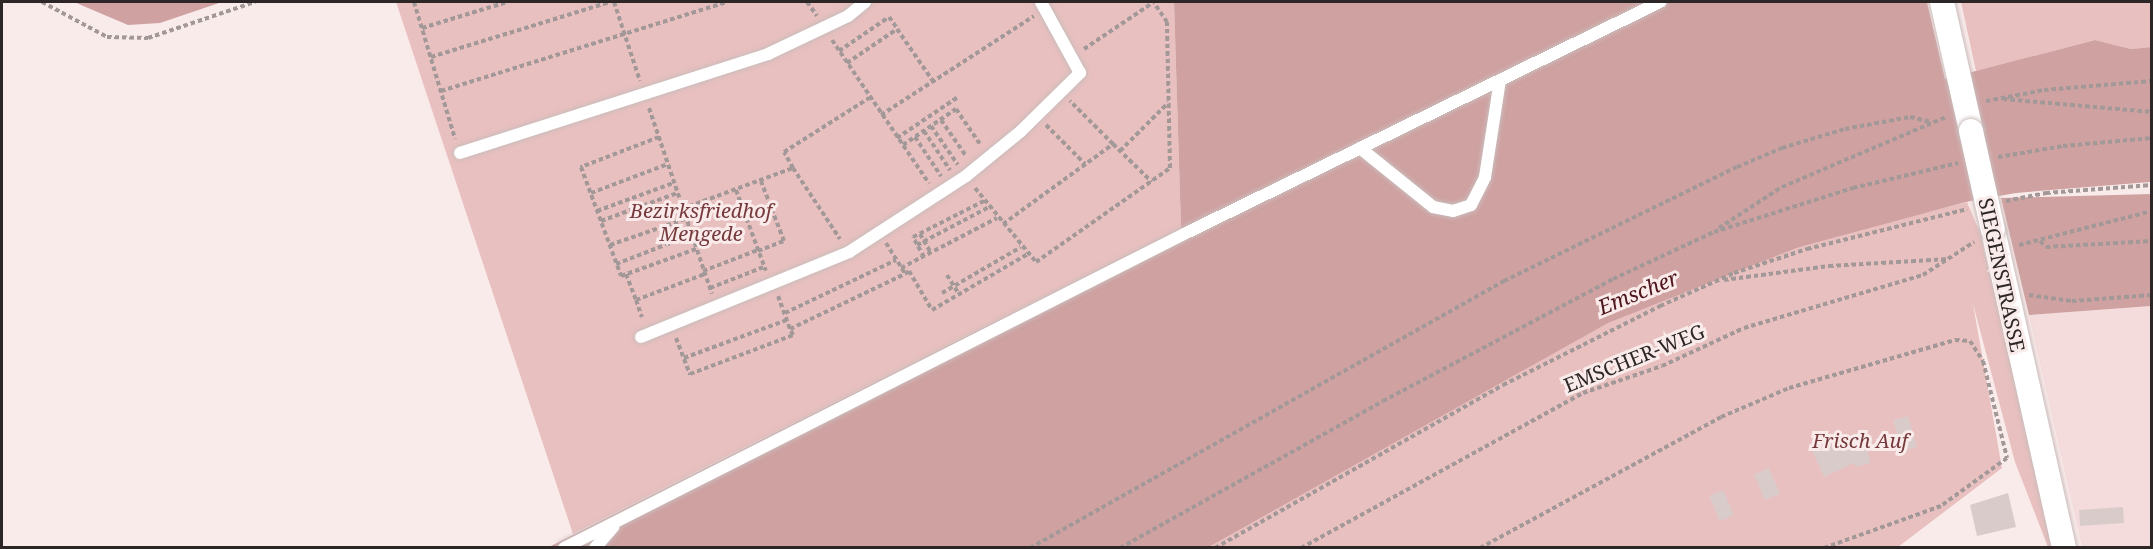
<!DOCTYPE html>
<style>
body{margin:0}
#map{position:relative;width:2153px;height:549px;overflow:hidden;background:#faebeb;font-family:"Noto Serif",serif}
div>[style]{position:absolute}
.built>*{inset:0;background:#f4dcdc}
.green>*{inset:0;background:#e8c0bf}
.forest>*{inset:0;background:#cfa1a1}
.river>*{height:36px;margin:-18px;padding:0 18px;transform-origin:18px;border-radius:18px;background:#d0a1a1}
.building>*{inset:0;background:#dacbcb}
.path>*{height:4px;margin-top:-2px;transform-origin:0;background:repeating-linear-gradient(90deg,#a39898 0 4.5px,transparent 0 7.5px)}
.roads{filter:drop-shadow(0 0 2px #cabcbb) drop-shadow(0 0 2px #cabcbb)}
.lane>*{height:12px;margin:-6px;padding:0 6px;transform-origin:6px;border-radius:6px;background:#fff}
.street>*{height:24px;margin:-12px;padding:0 12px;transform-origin:12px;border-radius:12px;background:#fff}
.bridges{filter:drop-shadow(0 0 2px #cabcbb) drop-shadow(0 0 2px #cabcbb)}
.street-bridge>*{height:24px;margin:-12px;padding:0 12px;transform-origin:12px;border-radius:12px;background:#fff}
span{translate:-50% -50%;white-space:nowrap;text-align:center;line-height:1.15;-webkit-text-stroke:6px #faebeb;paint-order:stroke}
.park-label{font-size:20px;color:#76393c;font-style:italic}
.street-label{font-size:20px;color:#2c2726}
.water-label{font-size:21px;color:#4d141a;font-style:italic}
.frame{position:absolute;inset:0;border:3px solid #2c2726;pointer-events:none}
</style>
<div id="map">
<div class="built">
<i style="clip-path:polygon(2151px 306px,2151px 547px,2082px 547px,2029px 315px)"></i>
</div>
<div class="green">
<i style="clip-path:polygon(396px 2px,1174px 2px,1181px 228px,573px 534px)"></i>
<i style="clip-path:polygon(1961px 2px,2151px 2px,2151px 47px,2131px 49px,2095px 40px,1976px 71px)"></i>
<i style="clip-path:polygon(1967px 202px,1980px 233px,2054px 547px,2048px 547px,2015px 462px,1973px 304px,2002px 468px,1898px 547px,1170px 548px,1597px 308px,1685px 273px)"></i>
</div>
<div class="forest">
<i style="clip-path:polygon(74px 2px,222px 2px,160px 23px,128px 25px)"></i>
<i style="clip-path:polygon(1174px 2px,1927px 2px,1945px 79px,2095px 40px,2131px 49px,2151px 47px,2151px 164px,2014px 175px,1963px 184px,1793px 230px,1597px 308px,1171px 547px,547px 548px,1181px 228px)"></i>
<i style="clip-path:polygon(2151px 194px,2151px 306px,2029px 315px,2001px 198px)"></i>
</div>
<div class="river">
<i style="left:1170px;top:548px;width:490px;rotate:-29.3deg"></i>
<i style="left:1597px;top:308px;width:211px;rotate:-21.7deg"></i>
<i style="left:1793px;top:230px;width:176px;rotate:-15.1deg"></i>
<i style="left:1963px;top:184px;width:52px;rotate:-10deg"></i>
<i style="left:2014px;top:175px;width:138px;rotate:-4.6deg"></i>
</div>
<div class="building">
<i style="clip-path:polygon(1908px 416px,1917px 447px,1902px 451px,1893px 420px)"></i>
<i style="clip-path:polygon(1862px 432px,1871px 463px,1856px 467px,1854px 463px,1824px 477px,1812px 450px)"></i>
<i style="clip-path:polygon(1769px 468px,1780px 494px,1765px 500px,1754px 475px)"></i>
<i style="clip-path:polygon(1723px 490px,1734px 515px,1720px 521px,1709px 496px)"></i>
<i style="clip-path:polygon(2008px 493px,2016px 527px,1977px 536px,1970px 505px)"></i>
<i style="clip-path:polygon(2123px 507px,2124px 523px,2080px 526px,2079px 510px)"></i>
</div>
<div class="path">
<i style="left:42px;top:2px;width:74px;rotate:28.3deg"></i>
<i style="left:107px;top:37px;width:41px;rotate:1.4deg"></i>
<i style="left:148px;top:38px;width:113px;rotate:-18.6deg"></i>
<i style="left:414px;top:2px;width:143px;rotate:73.3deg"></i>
<i style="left:614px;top:2px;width:83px;rotate:71.8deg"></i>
<i style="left:807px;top:2px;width:17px;rotate:54deg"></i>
<i style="left:422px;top:28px;width:89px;rotate:-17deg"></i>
<i style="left:832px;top:40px;width:173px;rotate:55.9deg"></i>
<i style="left:1084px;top:49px;width:84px;rotate:-33.9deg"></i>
<i style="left:839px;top:51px;width:60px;rotate:-34.2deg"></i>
<i style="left:889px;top:17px;width:14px;rotate:54deg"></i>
<i style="left:431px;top:57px;width:187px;rotate:-17.1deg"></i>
<i style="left:847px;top:63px;width:60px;rotate:-34.2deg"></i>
<i style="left:897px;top:29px;width:63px;rotate:55.3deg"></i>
<i style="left:441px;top:91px;width:300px;rotate:-17.3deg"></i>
<i style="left:2003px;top:99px;width:150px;rotate:5deg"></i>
<i style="left:1986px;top:101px;width:59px;rotate:-10.7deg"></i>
<i style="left:2044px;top:90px;width:108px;rotate:-4.8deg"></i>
<i style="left:649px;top:108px;width:196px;rotate:71.3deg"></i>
<i style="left:881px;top:115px;width:182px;rotate:-32.9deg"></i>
<i style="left:941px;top:120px;width:44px;rotate:55.2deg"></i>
<i style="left:1046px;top:125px;width:55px;rotate:45deg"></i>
<i style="left:931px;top:126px;width:47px;rotate:55.3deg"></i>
<i style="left:924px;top:131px;width:47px;rotate:56.3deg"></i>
<i style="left:659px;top:137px;width:84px;rotate:159deg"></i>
<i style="left:581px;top:167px;width:116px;rotate:69.8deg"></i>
<i style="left:621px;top:276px;width:80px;rotate:-19.8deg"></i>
<i style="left:915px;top:137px;width:47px;rotate:56.3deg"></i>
<i style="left:897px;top:138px;width:73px;rotate:-33.9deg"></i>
<i style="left:1113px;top:144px;width:54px;rotate:44.3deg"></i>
<i style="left:903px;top:145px;width:64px;rotate:-34.2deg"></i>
<i style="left:956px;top:109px;width:42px;rotate:55.6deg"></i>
<i style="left:1120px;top:151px;width:68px;rotate:-45deg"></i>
<i style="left:1998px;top:157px;width:66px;rotate:-9.6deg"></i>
<i style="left:2063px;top:146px;width:89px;rotate:-5.1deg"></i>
<i style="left:793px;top:168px;width:85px;rotate:56.5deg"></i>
<i style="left:975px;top:188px;width:96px;rotate:50.5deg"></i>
<i style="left:1036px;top:262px;width:164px;rotate:-35deg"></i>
<i style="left:1170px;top:168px;width:146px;rotate:-91.2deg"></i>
<i style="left:1167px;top:22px;width:22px;rotate:-124deg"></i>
<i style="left:736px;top:190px;width:86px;rotate:69.7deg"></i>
<i style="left:591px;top:193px;width:82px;rotate:-20.6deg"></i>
<i style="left:2006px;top:201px;width:41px;rotate:-11.3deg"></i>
<i style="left:2046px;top:193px;width:106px;rotate:-4.3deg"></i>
<i style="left:682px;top:209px;width:118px;rotate:-20.3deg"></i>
<i style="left:793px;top:168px;width:18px;rotate:-119deg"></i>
<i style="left:784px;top:152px;width:101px;rotate:-32.4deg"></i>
<i style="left:597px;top:211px;width:81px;rotate:-20.2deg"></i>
<i style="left:601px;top:221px;width:81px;rotate:-20.2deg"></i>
<i style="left:1003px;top:224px;width:136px;rotate:-36deg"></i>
<i style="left:1113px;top:144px;width:61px;rotate:-135deg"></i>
<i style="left:1719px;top:228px;width:75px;rotate:-33.1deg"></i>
<i style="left:1782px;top:187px;width:178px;rotate:-23.1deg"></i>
<i style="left:920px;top:234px;width:22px;rotate:60deg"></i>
<i style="left:2040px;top:241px;width:8px;rotate:45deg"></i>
<i style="left:2046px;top:247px;width:106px;rotate:-3.2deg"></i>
<i style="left:886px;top:243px;width:36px;rotate:58deg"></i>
<i style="left:905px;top:274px;width:5px;rotate:-37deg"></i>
<i style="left:909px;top:271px;width:45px;rotate:59.5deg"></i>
<i style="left:932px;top:310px;width:111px;rotate:-30.3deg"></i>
<i style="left:610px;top:245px;width:79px;rotate:-19.1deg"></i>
<i style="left:917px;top:245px;width:81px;rotate:-27.8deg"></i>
<i style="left:2019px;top:245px;width:137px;rotate:-14.3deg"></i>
<i style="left:758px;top:251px;width:28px;rotate:-21deg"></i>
<i style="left:784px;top:241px;width:64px;rotate:-111deg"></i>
<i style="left:924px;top:257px;width:23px;rotate:-119deg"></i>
<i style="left:913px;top:237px;width:80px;rotate:-26.9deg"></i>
<i style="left:616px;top:264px;width:80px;rotate:-21.1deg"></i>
<i style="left:901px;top:268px;width:108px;rotate:-27.5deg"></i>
<i style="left:703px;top:271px;width:59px;rotate:-20.9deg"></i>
<i style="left:626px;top:274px;width:28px;rotate:69deg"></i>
<i style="left:636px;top:300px;width:74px;rotate:-20.6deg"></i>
<i style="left:947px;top:275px;width:22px;rotate:58deg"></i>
<i style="left:1724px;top:280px;width:106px;rotate:-7.6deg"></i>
<i style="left:1829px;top:266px;width:120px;rotate:-3.3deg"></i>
<i style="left:710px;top:288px;width:58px;rotate:-21.3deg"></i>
<i style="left:942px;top:293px;width:91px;rotate:-30.2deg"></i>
<i style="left:2029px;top:295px;width:43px;rotate:7.9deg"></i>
<i style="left:2072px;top:301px;width:80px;rotate:-4.3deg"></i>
<i style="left:778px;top:296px;width:35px;rotate:70deg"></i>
<i style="left:636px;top:300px;width:18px;rotate:71deg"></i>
<i style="left:785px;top:313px;width:123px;rotate:-25.5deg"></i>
<i style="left:676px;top:338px;width:39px;rotate:69deg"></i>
<i style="left:690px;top:374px;width:110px;rotate:-20.7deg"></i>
<i style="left:793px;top:335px;width:7px;rotate:-117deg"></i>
<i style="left:790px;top:329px;width:127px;rotate:-25.6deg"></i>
<i style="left:684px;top:358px;width:110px;rotate:-20.3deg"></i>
<i style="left:1030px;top:548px;width:544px;rotate:-29.39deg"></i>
<i style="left:1504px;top:281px;width:259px;rotate:-26.1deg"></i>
<i style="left:1737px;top:167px;width:49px;rotate:-22.9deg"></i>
<i style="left:1782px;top:148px;width:66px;rotate:-16.8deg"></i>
<i style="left:1845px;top:129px;width:66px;rotate:-10.5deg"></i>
<i style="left:1910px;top:117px;width:22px;rotate:13deg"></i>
<i style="left:1120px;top:548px;width:301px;rotate:-29.2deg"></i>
<i style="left:1383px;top:401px;width:260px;rotate:-27.9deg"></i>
<i style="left:1613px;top:279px;width:111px;rotate:-25deg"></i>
<i style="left:1714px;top:232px;width:146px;rotate:-17.6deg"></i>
<i style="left:1853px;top:188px;width:108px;rotate:-13.4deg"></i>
<i style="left:1215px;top:548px;width:331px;rotate:-29.5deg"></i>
<i style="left:1503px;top:385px;width:176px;rotate:-26.7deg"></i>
<i style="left:1660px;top:306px;width:81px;rotate:-24deg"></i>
<i style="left:1734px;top:273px;width:77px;rotate:-18.2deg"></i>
<i style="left:1807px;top:249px;width:165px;rotate:-14deg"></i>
<i style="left:1301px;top:548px;width:322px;rotate:-28.8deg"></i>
<i style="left:1583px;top:393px;width:83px;rotate:-18.9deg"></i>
<i style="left:1662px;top:366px;width:90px;rotate:-24.9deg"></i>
<i style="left:1744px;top:328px;width:187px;rotate:-16.5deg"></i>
<i style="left:1923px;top:275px;width:61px;rotate:-32.9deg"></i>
<i style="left:1480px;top:548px;width:274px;rotate:-28.5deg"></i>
<i style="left:1721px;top:417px;width:74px;rotate:-23.1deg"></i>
<i style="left:1789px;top:388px;width:173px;rotate:-16.1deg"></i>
<i style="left:1955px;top:340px;width:15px;rotate:4deg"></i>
<i style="left:1970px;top:341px;width:24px;rotate:57deg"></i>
<i style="left:1983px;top:361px;width:100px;rotate:76.1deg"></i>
<i style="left:2007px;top:458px;width:82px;rotate:144deg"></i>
<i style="left:1941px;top:506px;width:124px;rotate:160.3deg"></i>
</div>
<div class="roads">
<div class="lane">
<i style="left:1360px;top:148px;width:94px;rotate:38.9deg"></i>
<i style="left:1433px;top:207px;width:20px;rotate:11deg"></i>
<i style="left:1453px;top:211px;width:19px;rotate:-18deg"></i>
<i style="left:1471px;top:205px;width:31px;rotate:-63deg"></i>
<i style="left:1485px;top:177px;width:98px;rotate:-81.2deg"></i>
<i style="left:460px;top:153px;width:324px;rotate:-17.8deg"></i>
<i style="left:768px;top:54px;width:89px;rotate:-25.4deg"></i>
<i style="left:848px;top:16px;width:22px;rotate:-39deg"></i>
<i style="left:641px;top:337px;width:225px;rotate:-22.2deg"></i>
<i style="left:849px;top:252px;width:140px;rotate:-33deg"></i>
<i style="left:966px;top:176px;width:71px;rotate:-39.3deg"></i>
<i style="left:1021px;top:131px;width:83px;rotate:-44.5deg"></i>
<i style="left:1080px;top:73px;width:81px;rotate:-118.8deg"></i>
<i style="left:564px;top:548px;width:695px;rotate:-26.86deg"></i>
<i style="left:1184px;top:234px;width:530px;rotate:-25.98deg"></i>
<i style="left:595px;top:548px;width:28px;rotate:-49deg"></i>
</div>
<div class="street">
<i style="left:1942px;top:2px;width:132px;rotate:77.3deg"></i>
<i style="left:1993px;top:230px;width:326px;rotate:77.4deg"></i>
</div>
</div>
<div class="bridges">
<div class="street-bridge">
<i style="left:1971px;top:131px;width:101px;rotate:77.5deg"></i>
</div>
</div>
<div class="park-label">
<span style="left:701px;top:222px">Bezirksfriedhof<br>Mengede</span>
<span style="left:1860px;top:440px">Frisch Auf</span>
</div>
<div class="street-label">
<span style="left:2002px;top:275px;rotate:78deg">SIEGENSTRASSE</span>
<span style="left:1634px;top:358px;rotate:-22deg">EMSCHER-WEG</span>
</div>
<div class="water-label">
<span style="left:1638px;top:292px;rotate:-22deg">Emscher</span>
</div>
<div class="frame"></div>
</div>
